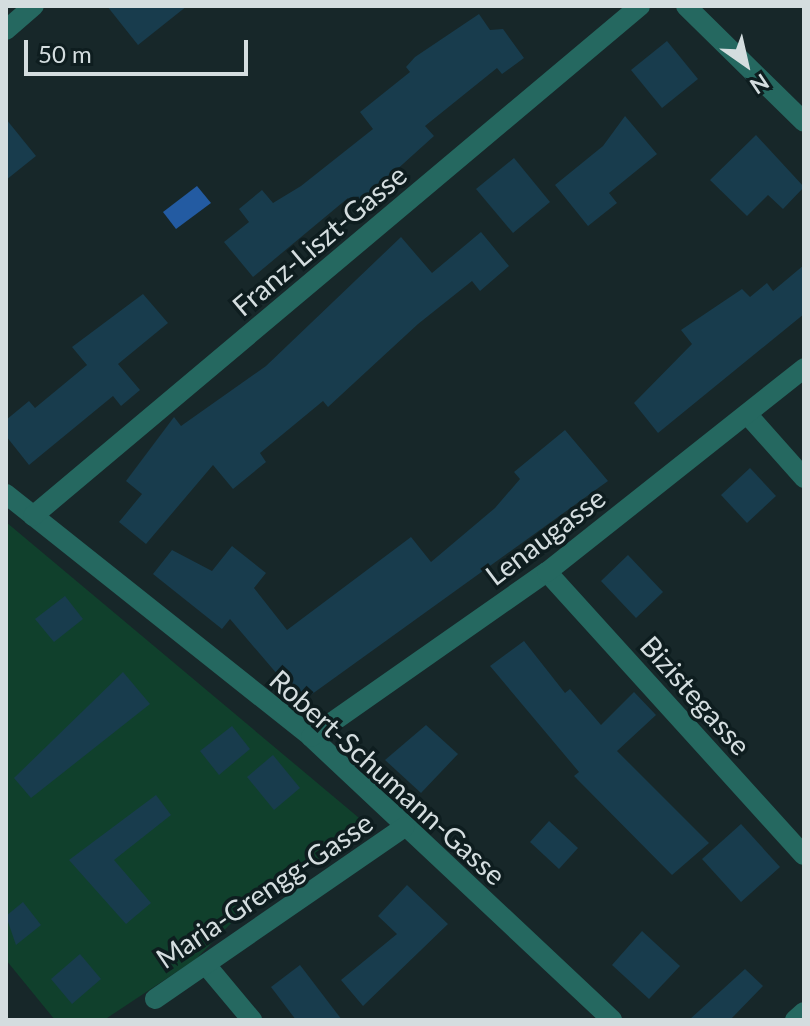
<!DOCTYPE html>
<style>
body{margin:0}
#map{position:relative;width:810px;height:1026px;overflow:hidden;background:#172729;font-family:Lato,sans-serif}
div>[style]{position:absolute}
.green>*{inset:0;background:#10402c}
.water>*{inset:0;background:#235ba2}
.building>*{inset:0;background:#183c4d}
.street>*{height:20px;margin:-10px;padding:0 10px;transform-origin:10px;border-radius:10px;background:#256860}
span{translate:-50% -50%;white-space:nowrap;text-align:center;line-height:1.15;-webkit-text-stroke:7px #0e1d1f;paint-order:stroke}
.street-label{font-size:28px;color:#d4dddf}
.frame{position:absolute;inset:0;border:8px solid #d4dddf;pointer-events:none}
.north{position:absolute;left:706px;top:24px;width:80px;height:80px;-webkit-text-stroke:6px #0e1d1f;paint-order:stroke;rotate:146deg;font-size:22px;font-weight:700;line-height:32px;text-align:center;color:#d4dddf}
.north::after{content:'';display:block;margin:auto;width:28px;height:36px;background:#d4dddf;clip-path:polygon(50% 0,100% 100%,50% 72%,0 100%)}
.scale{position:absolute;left:24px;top:40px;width:224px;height:36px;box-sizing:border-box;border:4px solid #d4dddf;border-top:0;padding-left:10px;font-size:24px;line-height:28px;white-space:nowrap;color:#d4dddf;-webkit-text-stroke:6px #0e1d1f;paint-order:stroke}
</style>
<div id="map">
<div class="green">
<i style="clip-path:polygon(6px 522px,371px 828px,249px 905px,196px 959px,104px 1020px,55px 1020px,6px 960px)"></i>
</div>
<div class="water">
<i style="clip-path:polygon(197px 186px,211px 203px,176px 229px,163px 212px)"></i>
</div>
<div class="building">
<i style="clip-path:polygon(107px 6px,187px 6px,138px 45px)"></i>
<i style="clip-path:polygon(479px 14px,490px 30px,503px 29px,524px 58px,502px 74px,497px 68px,425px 126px,434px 136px,383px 182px,354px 205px,348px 198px,253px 277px,224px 242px,249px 222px,239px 209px,262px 190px,273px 203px,301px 186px,373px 129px,360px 112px,410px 72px,406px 67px,415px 57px)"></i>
<i style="clip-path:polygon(667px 41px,698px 79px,662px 108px,631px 70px)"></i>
<i style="clip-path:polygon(625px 116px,657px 154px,609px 193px,617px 203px,588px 226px,555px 185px,603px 146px)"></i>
<i style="clip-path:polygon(6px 119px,36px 156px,6px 180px)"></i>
<i style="clip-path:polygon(756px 135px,804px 187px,783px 209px,768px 195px,747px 216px,710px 180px)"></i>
<i style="clip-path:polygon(514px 158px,550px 202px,513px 233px,476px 189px)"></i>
<i style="clip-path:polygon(481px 232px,509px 266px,480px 291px,472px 281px,418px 324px,328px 407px,323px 401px,260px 453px,266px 462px,233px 489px,213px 465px,146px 544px,119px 522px,142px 494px,126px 481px,174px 417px,181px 426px,266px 366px,401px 237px,432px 273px)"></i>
<i style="clip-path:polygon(804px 265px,804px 314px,658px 433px,634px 403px,692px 344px,681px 330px,742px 289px,750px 297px,767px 283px,773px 291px)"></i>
<i style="clip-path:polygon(143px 294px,168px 323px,118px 364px,140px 390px,121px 406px,113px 396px,29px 465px,6px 436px,6px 420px,29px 401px,35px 408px,87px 365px,72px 347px)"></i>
<i style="clip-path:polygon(565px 430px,608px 481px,301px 702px,230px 619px,222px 629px,153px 574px,172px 550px,212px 571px,232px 546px,266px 573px,254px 588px,287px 630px,411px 537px,431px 562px,495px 508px,520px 479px,514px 472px)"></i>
<i style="clip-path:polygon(750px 468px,776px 496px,747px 523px,721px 495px)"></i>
<i style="clip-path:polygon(628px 555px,663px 592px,636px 618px,601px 581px)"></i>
<i style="clip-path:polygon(65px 596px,83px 619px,54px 642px,35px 619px)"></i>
<i style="clip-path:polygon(524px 641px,565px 693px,570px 689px,601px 725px,634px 692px,656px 715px,617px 751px,709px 843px,672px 875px,574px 776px,579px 772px,490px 666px)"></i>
<i style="clip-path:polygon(123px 672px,150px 704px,31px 798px,14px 778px)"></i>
<i style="clip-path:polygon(426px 725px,458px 754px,421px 793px,385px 760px)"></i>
<i style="clip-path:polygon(232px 726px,250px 749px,219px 775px,200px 751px)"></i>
<i style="clip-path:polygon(273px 755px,300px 788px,274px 810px,247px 777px)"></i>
<i style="clip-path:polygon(156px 795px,171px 815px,114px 860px,151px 903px,126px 924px,69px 860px)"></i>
<i style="clip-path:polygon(549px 821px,578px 848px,559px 869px,530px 842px)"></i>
<i style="clip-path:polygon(741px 824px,780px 867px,741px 902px,702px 859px)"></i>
<i style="clip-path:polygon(407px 885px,448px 924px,363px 1006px,341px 980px,397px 934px,378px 916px)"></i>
<i style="clip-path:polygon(23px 902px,41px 925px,16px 945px,6px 916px)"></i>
<i style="clip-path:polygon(642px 931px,680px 966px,649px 999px,612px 965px)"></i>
<i style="clip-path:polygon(80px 954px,101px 979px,72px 1004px,51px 979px)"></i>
<i style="clip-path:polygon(300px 965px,342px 1020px,296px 1020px,271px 987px)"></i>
<i style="clip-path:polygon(745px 969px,763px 986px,730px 1020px,689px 1020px)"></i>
</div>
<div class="street">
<i style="left:686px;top:6px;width:165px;rotate:44.5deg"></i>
<i style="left:6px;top:30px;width:37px;rotate:-41deg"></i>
<i style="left:747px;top:414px;width:86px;rotate:48.3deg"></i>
<i style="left:6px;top:494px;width:390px;rotate:38.5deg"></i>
<i style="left:311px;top:737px;width:413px;rotate:43.2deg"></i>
<i style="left:33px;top:516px;width:793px;rotate:-40.04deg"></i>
<i style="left:547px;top:572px;width:382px;rotate:47.8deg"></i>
<i style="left:311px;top:737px;width:288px;rotate:-35deg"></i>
<i style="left:547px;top:572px;width:328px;rotate:-38.4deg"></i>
<i style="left:206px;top:965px;width:72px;rotate:50.1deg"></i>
<i style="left:155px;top:999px;width:303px;rotate:-34.6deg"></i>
<i style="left:795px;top:1020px;width:12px;rotate:-42deg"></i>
</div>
<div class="street-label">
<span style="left:319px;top:240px;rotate:-40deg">Franz-Liszt-Gasse</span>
<span style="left:545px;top:536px;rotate:-37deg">Lenaugasse</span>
<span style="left:696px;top:695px;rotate:48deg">Bizistegasse</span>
<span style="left:388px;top:777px;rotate:42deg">Robert-Schumann-Gasse</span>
<span style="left:264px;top:890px;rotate:-34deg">Maria-Grengg-Gasse</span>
</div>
<div class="frame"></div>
<div class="north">N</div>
<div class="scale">50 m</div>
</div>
